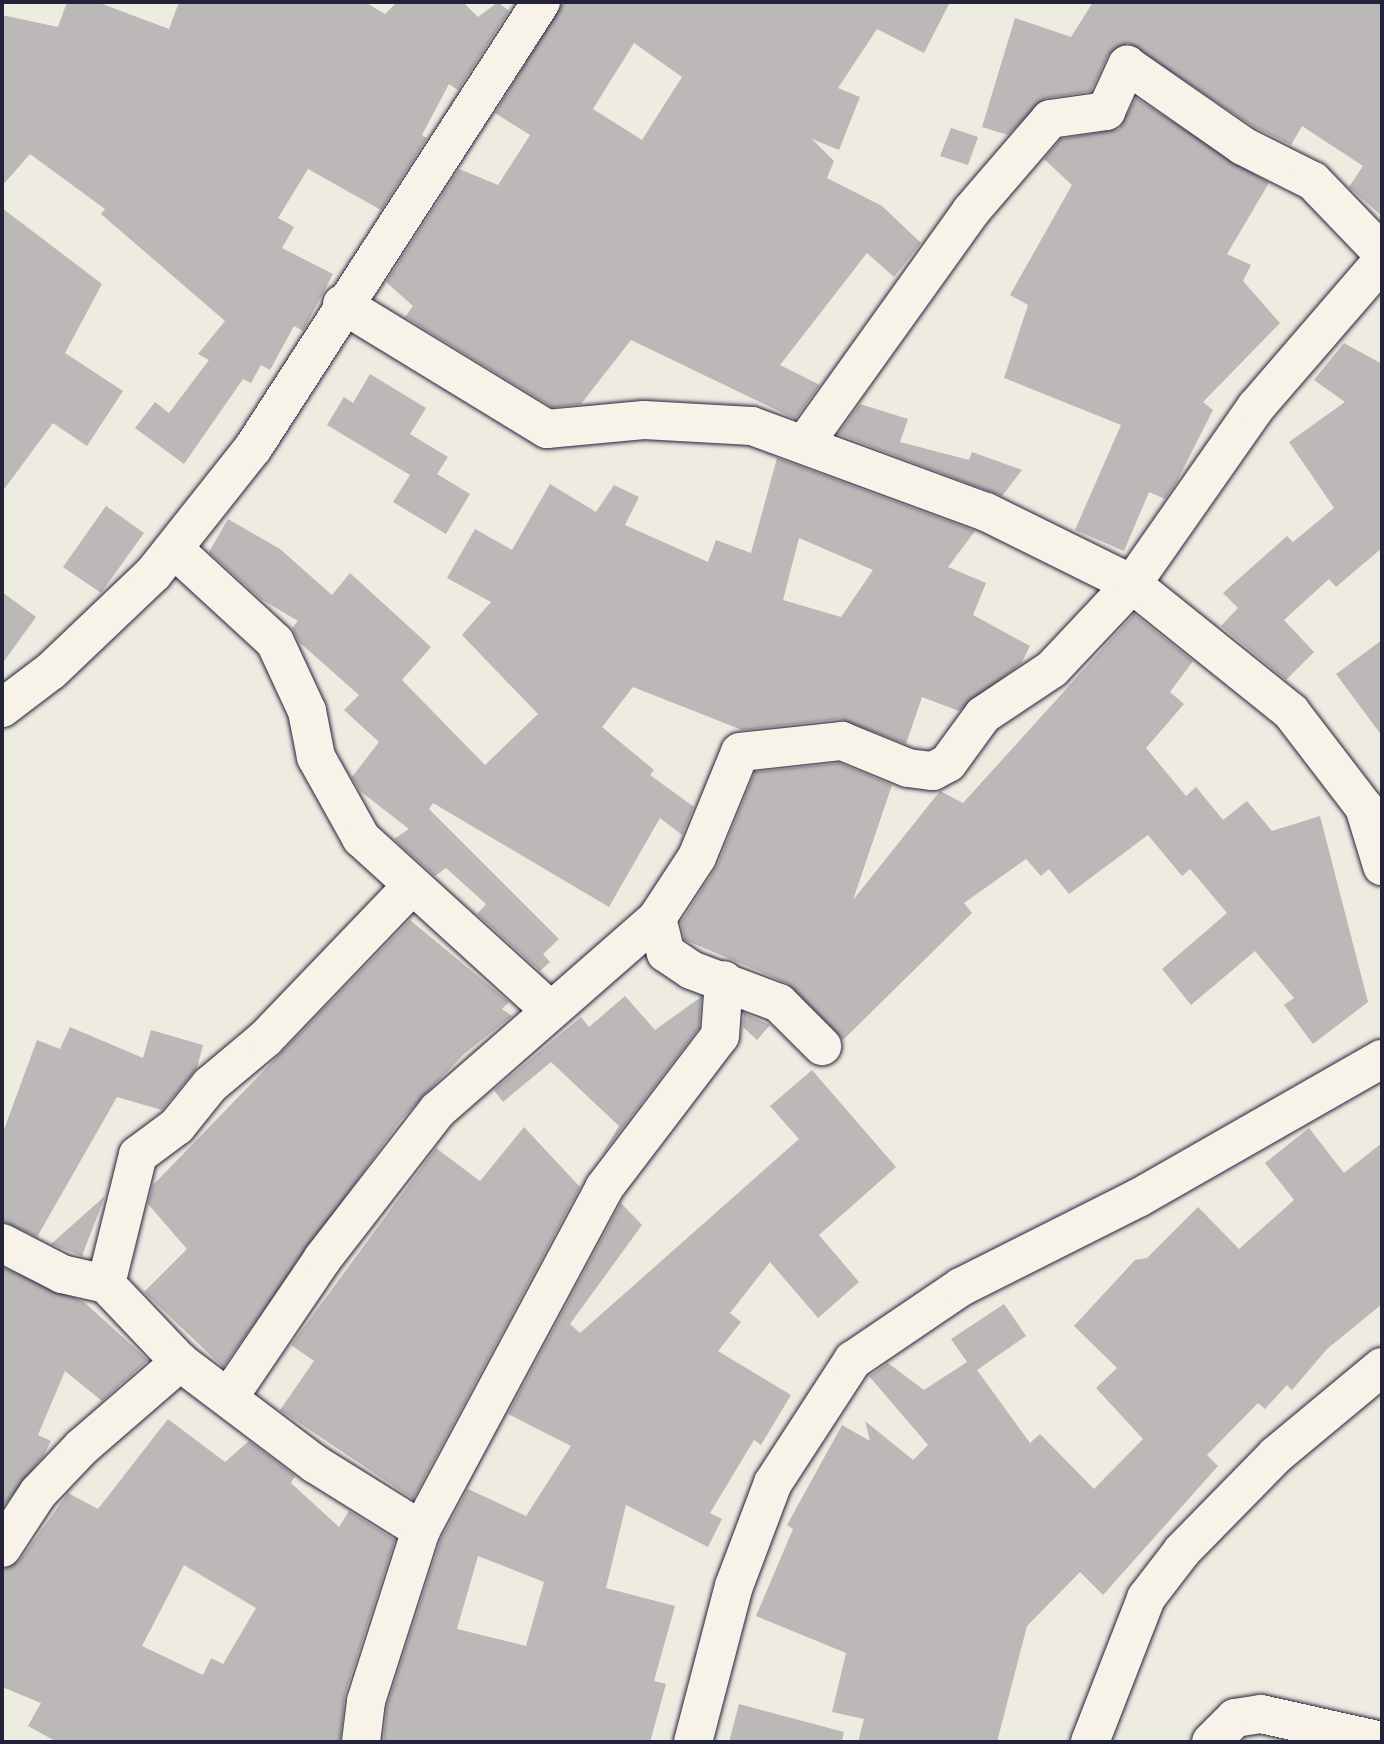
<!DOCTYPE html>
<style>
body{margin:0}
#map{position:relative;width:1384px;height:1744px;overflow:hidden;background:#eeebe1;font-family:"Playpen Sans",sans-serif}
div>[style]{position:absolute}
.building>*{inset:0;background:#bbb8b7}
.roads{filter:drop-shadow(0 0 2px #22223b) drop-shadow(0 0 2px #22223b)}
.minor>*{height:38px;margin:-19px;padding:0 19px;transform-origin:19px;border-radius:19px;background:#f7f3e8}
span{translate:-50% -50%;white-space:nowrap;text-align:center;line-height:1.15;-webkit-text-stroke:5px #f7f3e8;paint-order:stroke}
.frame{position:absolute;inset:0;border:4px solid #22223b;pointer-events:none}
</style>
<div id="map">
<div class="building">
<i style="clip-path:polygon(67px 2px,97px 2px,169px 29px,179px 2px,365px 2px,385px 14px,397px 2px,463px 2px,478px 17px,498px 2px,509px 11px,458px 90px,449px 84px,422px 135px,427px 138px,381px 210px,308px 169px,278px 218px,294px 227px,282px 248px,333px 274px,303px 331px,294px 326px,270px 370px,261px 365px,251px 383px,243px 379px,184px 464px,135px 428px,155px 402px,169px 413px,209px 360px,198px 354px,225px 321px,101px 214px,105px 209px,30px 154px,2px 186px,2px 15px,58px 27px)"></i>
<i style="clip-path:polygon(evenodd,563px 2px,950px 2px,924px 53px,877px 29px,838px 88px,860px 97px,839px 150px,812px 139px,834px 161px,827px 178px,882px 206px,921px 243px,894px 277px,867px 253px,780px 365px,820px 385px,795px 419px,631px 340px,581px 404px,552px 407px,405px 317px,413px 306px,386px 282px,459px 169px,498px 185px,530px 135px,495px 113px,563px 2px,634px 43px,682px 77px,642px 140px,593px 109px,634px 43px)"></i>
<i style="clip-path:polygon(1093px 2px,1382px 2px,1382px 216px,1349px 187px,1363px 166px,1302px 126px,1291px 145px,1254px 127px,1128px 43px,1108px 55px,1091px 91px,1046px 98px,1008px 135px,982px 127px,1015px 18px,1071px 37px)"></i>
<i style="clip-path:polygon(1136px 98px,1269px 183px,1227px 254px,1251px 265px,1243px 281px,1280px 323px,1203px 402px,1213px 410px,1176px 483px,1165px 499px,1149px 492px,1124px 551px,1075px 530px,1121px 425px,1004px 378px,1028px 305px,1010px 295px,1072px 185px,1044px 159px,1061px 139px,1119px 129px)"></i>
<i style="clip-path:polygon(951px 128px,978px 137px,968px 165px,940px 156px)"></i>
<i style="clip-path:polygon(2px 208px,102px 284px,65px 353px,123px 391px,87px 446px,53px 423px,2px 492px)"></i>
<i style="clip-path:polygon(1344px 343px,1382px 364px,1382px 548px,1336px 587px,1329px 579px,1284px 620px,1314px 652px,1286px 680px,1221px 626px,1238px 608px,1223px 593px,1287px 536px,1293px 542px,1334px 508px,1289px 442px,1345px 402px,1314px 380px)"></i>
<i style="clip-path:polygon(370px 374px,426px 408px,410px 434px,448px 457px,437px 474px,470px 494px,446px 534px,393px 502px,410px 475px,327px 425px,344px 397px,353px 403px)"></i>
<i style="clip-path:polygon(860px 404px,908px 419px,900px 442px,969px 460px,972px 452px,1022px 470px,1002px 496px,838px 434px)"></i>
<i style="clip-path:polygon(evenodd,777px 458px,975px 531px,948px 567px,986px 583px,973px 615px,1030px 646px,1021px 664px,959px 711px,922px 697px,906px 744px,840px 719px,742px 730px,633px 687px,602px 727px,654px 770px,650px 775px,694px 807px,682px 835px,660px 818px,609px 907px,433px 803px,429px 809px,559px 939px,543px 954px,550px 962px,540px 971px,477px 914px,486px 904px,446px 868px,435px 876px,394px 839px,409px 829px,360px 791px,352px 777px,379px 742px,344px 710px,359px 695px,299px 642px,292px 628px,298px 621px,261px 599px,209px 552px,228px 519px,280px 549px,332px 595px,350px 573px,431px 647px,402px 680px,485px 765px,538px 714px,462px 635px,491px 602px,447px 578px,475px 529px,512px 550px,550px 484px,596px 512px,614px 485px,639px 497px,625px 525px,708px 562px,716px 540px,751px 553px,777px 458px,799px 538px,873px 570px,841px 617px,783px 600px,799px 538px)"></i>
<i style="clip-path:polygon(106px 506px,144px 533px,101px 593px,63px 567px)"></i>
<i style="clip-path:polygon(2px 592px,36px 617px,2px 664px)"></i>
<i style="clip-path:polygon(1134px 614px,1193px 661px,1170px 692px,1184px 704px,1146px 748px,1186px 796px,1196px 787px,1223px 820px,1247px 801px,1272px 831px,1320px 816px,1368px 1002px,1313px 1044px,1284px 1005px,1294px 998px,1255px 951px,1191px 1005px,1162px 969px,1227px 913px,1190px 869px,1182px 876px,1148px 835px,1069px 894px,1049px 869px,1041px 876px,1026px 859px,964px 903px,972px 913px,843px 1040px,787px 983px,685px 940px,681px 922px,717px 866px,755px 772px,839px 763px,892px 785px,853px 900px,940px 791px,963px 803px)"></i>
<i style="clip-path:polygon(1382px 640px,1382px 736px,1336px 674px)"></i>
<i style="clip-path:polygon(410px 920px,509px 1002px,502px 1009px,512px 1016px,464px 1054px,400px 1121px,223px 1367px,144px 1292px,187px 1249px,148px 1204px,153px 1185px)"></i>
<i style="clip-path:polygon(625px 996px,655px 1030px,701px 997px,699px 1028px,601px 1156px,619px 1126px,551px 1062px,503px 1102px,494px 1090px,581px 1017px,589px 1027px)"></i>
<i style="clip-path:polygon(744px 1013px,770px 1025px,757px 1040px,743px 1027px)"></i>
<i style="clip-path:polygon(70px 1027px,143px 1058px,151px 1030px,203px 1045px,197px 1068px,162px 1110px,117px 1097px,37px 1237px,2px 1221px,2px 1135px,37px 1040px,60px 1049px)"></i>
<i style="clip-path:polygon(evenodd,812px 1070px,896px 1167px,819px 1235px,859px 1282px,818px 1318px,770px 1262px,730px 1313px,741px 1322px,718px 1351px,791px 1395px,761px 1445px,754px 1440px,710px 1513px,722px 1519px,708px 1547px,626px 1505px,606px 1588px,675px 1606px,654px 1681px,666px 1684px,650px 1742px,383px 1742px,387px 1706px,441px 1539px,468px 1489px,526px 1516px,571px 1446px,508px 1414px,621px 1203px,642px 1225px,570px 1324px,580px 1333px,799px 1139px,770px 1106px,812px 1070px,478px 1556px,544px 1582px,526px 1646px,457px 1629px,478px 1556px)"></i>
<i style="clip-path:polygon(524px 1127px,580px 1187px,413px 1499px,280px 1410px,314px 1361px,291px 1345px,436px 1148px,480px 1181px)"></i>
<i style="clip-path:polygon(1309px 1128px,1344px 1173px,1382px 1143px,1382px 1304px,1327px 1349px,1292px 1390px,1287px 1385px,1265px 1409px,1258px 1403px,1207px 1455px,1218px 1466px,1103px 1595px,1080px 1572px,1027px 1626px,997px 1742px,858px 1742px,864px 1719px,832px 1712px,846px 1653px,756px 1616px,793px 1529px,787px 1525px,842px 1425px,870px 1441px,865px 1421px,913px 1460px,928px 1445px,869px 1376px,888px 1363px,924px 1390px,967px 1362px,951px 1339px,1004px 1304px,1026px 1336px,977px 1370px,1030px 1443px,1040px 1434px,1094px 1489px,1143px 1439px,1096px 1388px,1117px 1368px,1074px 1326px,1135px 1260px,1147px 1258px,1198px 1207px,1239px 1249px,1294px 1200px,1265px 1163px)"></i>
<i style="clip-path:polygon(105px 1196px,82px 1256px,51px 1244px)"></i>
<i style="clip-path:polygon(2px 1267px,84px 1302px,148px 1360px,102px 1401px,65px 1371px,38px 1435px,51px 1441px,44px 1455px,2px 1508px)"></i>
<i style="clip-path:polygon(evenodd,168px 1419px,225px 1462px,249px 1441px,295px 1476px,291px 1483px,339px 1527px,349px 1511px,395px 1540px,345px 1694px,340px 1742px,57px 1742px,28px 1726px,41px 1703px,2px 1687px,2px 1570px,20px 1560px,68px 1493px,98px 1509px,168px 1419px,184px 1565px,256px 1608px,223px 1664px,211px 1658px,203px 1675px,142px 1646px,184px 1565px)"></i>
<i style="clip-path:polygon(739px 1704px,844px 1732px,842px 1742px,729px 1742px)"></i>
</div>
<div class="roads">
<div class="minor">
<i style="left:342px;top:304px;width:240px;rotate:31.4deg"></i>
<i style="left:547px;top:429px;width:97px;rotate:-5.3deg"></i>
<i style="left:644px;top:420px;width:108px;rotate:3.2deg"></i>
<i style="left:752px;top:426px;width:249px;rotate:20.2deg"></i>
<i style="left:986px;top:512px;width:163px;rotate:26.3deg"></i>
<i style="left:1132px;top:584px;width:204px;rotate:38.8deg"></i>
<i style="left:1291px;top:712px;width:120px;rotate:52.5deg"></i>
<i style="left:1364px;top:807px;width:62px;rotate:73deg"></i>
<i style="left:805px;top:443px;width:285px;rotate:-54.4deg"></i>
<i style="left:971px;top:211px;width:121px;rotate:-49.3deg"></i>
<i style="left:1050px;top:119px;width:57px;rotate:-8.1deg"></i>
<i style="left:1106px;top:111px;width:51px;rotate:-65.5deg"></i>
<i style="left:1127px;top:65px;width:141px;rotate:34.9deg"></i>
<i style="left:1243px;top:146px;width:78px;rotate:26.6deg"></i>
<i style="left:1313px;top:181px;width:100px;rotate:46.2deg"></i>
<i style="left:174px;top:549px;width:137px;rotate:42.6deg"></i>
<i style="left:275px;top:642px;width:76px;rotate:65.1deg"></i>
<i style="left:307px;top:711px;width:47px;rotate:78.9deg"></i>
<i style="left:316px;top:757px;width:93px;rotate:60.9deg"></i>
<i style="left:361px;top:838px;width:254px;rotate:42.3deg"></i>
<i style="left:2px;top:708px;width:61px;rotate:-37.1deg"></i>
<i style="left:51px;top:671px;width:141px;rotate:-43.6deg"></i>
<i style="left:153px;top:574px;width:161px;rotate:-51.6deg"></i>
<i style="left:253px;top:448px;width:531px;rotate:-57.15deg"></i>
<i style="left:657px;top:918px;width:36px;rotate:76deg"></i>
<i style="left:666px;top:953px;width:30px;rotate:34deg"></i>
<i style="left:691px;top:970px;width:94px;rotate:20.6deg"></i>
<i style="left:779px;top:1003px;width:61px;rotate:45deg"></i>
<i style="left:2px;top:1243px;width:68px;rotate:27.3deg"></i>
<i style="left:62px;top:1274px;width:45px;rotate:12.8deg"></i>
<i style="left:106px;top:1284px;width:108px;rotate:46.5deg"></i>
<i style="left:180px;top:1362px;width:169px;rotate:37.1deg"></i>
<i style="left:315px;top:1464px;width:125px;rotate:31.9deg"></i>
<i style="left:106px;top:1284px;width:133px;rotate:-76.1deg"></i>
<i style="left:138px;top:1155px;width:49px;rotate:-36.6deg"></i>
<i style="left:177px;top:1126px;width:53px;rotate:-51.2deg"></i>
<i style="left:210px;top:1085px;width:73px;rotate:-40deg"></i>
<i style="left:266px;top:1038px;width:208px;rotate:-46.2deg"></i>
<i style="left:229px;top:1397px;width:168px;rotate:-55.9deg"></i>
<i style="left:323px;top:1258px;width:187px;rotate:-52.2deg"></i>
<i style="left:438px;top:1110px;width:291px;rotate:-41.2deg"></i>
<i style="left:657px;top:918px;width:73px;rotate:-56.7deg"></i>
<i style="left:697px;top:857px;width:113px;rotate:-67.7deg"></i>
<i style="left:740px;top:752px;width:103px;rotate:-6.2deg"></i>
<i style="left:842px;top:741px;width:71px;rotate:22.2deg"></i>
<i style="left:908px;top:768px;width:25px;rotate:7deg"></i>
<i style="left:933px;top:771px;width:17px;rotate:-28deg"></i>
<i style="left:948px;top:763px;width:59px;rotate:-53.9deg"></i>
<i style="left:983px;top:715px;width:83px;rotate:-33.7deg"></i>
<i style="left:1052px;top:669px;width:117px;rotate:-46.7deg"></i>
<i style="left:1132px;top:584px;width:216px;rotate:-55deg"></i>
<i style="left:1256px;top:407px;width:193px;rotate:-49.2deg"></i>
<i style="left:2px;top:1548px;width:66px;rotate:-56.8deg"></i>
<i style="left:38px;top:1493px;width:64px;rotate:-46.3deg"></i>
<i style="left:82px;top:1447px;width:130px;rotate:-40.9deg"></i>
<i style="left:361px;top:1742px;width:41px;rotate:-83deg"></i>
<i style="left:366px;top:1701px;width:180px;rotate:-72.2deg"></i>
<i style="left:421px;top:1530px;width:388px;rotate:-61.8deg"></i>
<i style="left:604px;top:1188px;width:191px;rotate:-52.7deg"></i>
<i style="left:720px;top:1036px;width:56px;rotate:-85.9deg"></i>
<i style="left:693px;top:1742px;width:161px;rotate:-75.3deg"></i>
<i style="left:734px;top:1586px;width:110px;rotate:-69.3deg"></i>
<i style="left:773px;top:1483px;width:147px;rotate:-57deg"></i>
<i style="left:853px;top:1360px;width:130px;rotate:-34.1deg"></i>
<i style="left:961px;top:1287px;width:198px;rotate:-26.7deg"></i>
<i style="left:1138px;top:1198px;width:281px;rotate:-29.7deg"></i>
<i style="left:1090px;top:1742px;width:155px;rotate:-68.7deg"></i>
<i style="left:1146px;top:1598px;width:59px;rotate:-52.5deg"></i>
<i style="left:1182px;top:1551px;width:134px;rotate:-45.6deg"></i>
<i style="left:1276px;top:1455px;width:138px;rotate:-39.7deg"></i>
<i style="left:1211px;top:1742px;width:34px;rotate:-45deg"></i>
<i style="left:1235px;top:1718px;width:26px;rotate:-9deg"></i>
<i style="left:1261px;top:1714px;width:124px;rotate:12.6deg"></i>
</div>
</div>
<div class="frame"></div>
</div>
